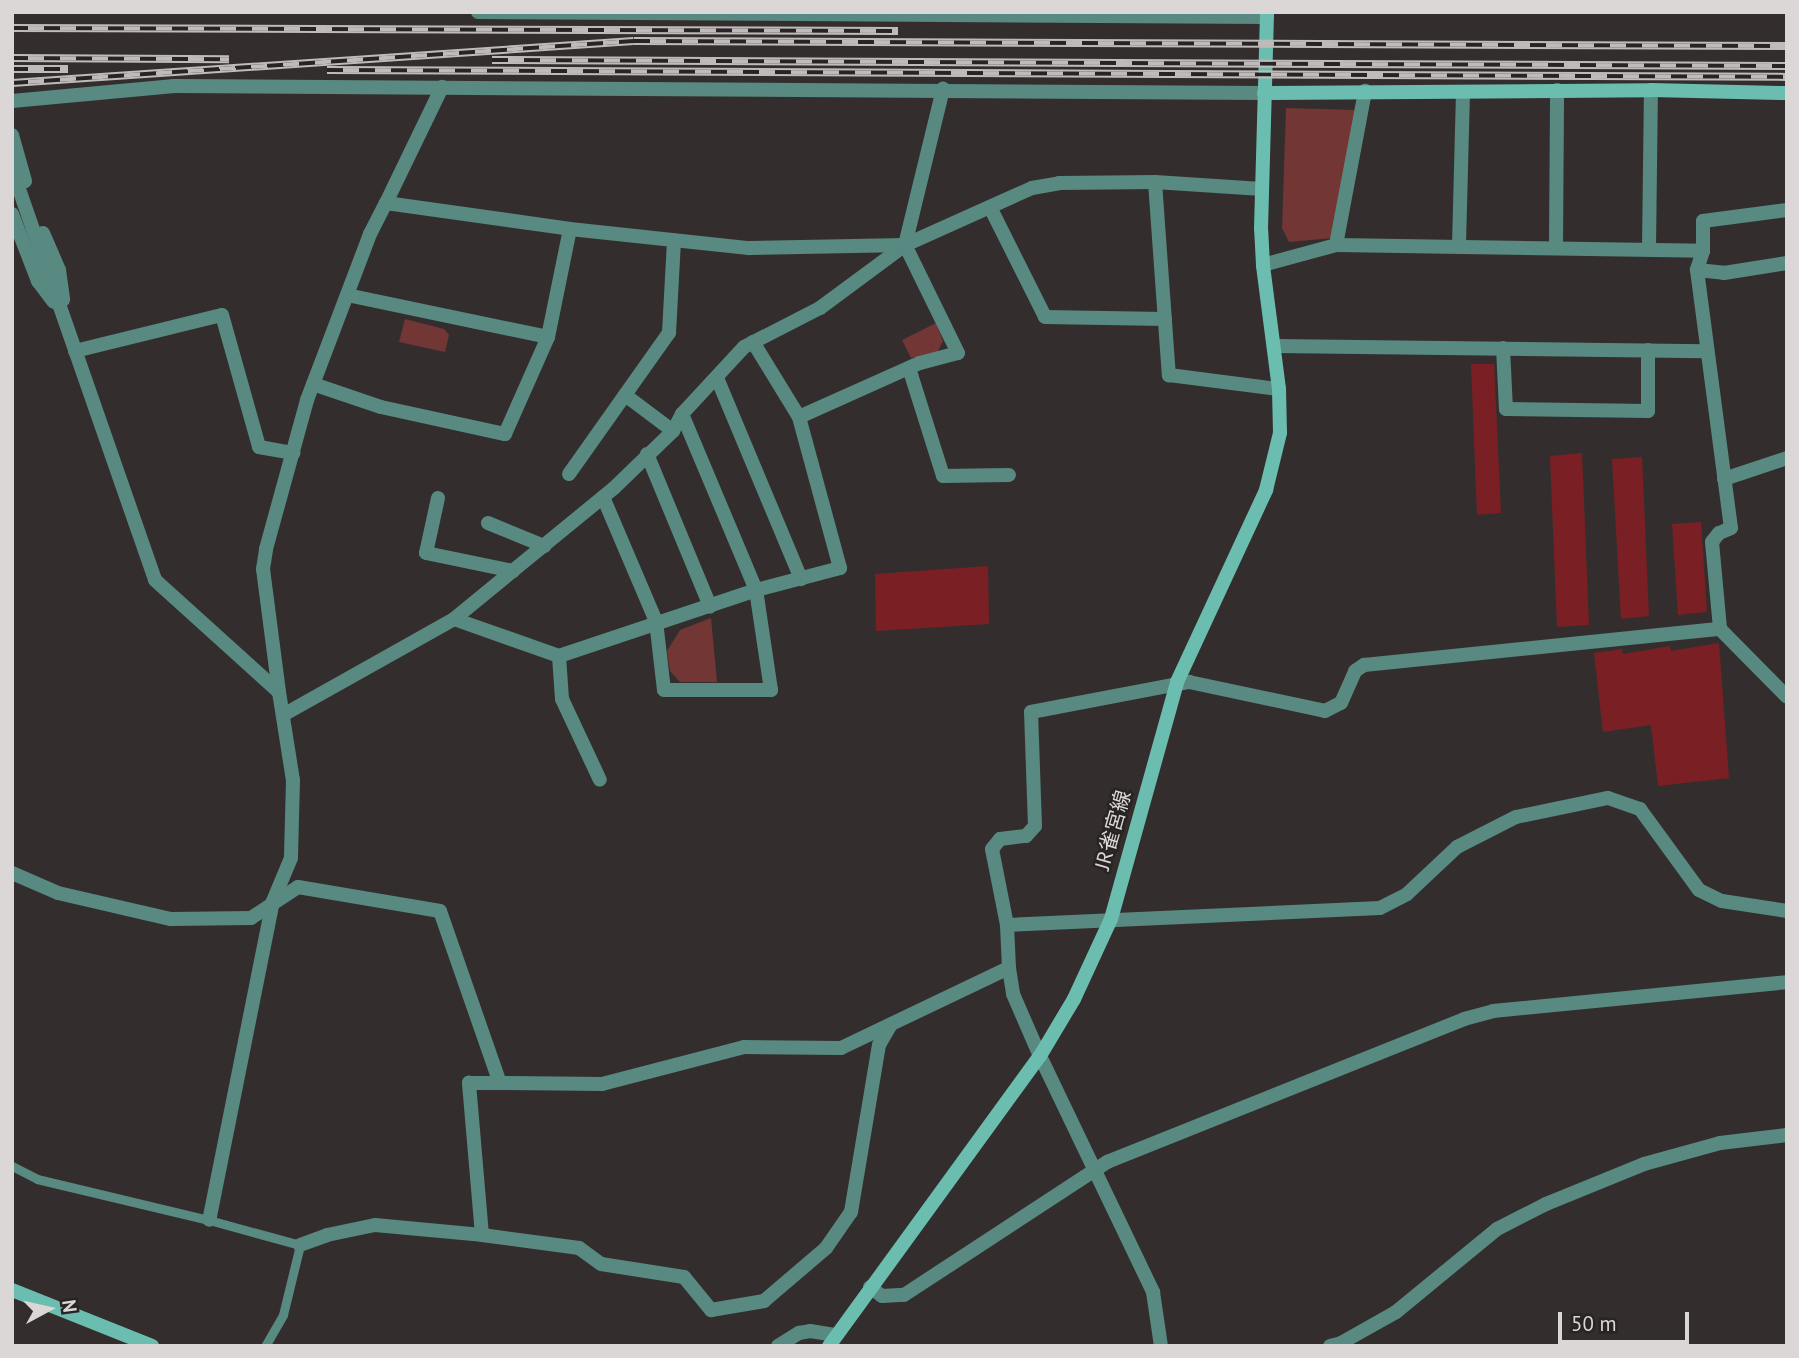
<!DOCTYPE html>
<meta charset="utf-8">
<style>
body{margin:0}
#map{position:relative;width:1799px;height:1358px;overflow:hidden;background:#332e2d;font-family:"PT Sans","Noto Sans JP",sans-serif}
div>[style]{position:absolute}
.green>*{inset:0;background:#723635}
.building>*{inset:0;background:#7a2024}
.lane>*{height:9px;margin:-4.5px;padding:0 4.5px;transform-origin:4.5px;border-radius:4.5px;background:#588a81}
.street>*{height:14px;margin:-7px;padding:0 7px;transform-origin:7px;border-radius:7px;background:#588a81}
.secondary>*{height:14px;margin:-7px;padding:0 7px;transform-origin:7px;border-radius:7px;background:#6bbeaf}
.rail>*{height:8px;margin-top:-4px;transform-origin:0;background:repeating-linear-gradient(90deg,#292424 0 16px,#bfbbbb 0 32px);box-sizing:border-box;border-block:2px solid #bfbbbb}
span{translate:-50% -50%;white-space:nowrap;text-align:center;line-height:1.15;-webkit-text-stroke:5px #292424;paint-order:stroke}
.street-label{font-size:21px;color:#dbd7d7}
.frame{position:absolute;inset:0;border:14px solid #dbd7d7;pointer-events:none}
.north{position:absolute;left:14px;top:1274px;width:70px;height:70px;-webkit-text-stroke:5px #292424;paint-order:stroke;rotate:82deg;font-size:19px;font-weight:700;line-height:28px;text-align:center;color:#dbd7d7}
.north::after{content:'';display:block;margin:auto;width:24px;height:32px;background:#dbd7d7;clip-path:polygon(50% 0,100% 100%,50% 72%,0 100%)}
.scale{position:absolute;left:1558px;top:1312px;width:131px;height:32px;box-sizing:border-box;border:4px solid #dbd7d7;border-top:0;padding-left:9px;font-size:21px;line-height:24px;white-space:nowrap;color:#dbd7d7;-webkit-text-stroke:5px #292424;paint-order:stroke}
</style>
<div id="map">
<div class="green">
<i style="clip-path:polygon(1286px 108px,1355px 110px,1332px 238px,1289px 242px,1282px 228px)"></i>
<i style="clip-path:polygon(405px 319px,444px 329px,449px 335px,445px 352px,399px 342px)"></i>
<i style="clip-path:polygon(936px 323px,943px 341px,937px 353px,911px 358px,902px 340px)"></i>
<i style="clip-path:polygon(711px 618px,717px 682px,680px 682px,670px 671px,667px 651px,680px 630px)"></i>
</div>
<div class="building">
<i style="clip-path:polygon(1471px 364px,1494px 364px,1501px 513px,1477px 515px)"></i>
<i style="clip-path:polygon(1582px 453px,1589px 625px,1557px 627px,1550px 456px)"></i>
<i style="clip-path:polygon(1642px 457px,1649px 616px,1621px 619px,1612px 459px)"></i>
<i style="clip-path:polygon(1701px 522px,1707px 612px,1678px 615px,1672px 524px)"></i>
<i style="clip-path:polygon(988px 566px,989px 624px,876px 631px,875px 574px)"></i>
<i style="clip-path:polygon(1719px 643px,1729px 778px,1658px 786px,1651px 725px,1603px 732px,1594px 653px,1622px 649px,1623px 654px,1670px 646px,1671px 651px)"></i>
</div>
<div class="lane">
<i style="left:12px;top:1166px;width:28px;rotate:27deg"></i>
<i style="left:37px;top:1179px;width:177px;rotate:13.4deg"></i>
<i style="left:209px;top:1220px;width:94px;rotate:15.4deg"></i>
<i style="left:300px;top:1245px;width:72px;rotate:103.7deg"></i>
<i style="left:283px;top:1315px;width:36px;rotate:120deg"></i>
</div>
<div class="street">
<i style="left:478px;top:12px;width:789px;rotate:0.36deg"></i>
<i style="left:12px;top:101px;width:163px;rotate:-5.3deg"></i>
<i style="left:174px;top:86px;width:1090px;rotate:0.37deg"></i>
<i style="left:12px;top:135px;width:48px;rotate:74.2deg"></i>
<i style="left:12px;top:169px;width:435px;rotate:70.8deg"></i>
<i style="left:155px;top:580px;width:167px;rotate:42.1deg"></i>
<i style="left:279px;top:692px;width:89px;rotate:81deg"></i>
<i style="left:293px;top:780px;width:78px;rotate:91.5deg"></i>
<i style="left:291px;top:858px;width:47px;rotate:112.7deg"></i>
<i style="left:273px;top:901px;width:325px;rotate:101.3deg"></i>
<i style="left:1155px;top:182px;width:194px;rotate:85.9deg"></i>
<i style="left:1169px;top:375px;width:111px;rotate:7.3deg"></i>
<i style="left:386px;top:203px;width:129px;rotate:-64.2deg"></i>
<i style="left:990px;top:207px;width:123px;rotate:63.4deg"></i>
<i style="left:1045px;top:317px;width:120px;rotate:1deg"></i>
<i style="left:12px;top:214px;width:72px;rotate:68.8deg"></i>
<i style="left:38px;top:281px;width:26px;rotate:53deg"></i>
<i style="left:43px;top:233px;width:40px;rotate:66.6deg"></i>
<i style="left:59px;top:270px;width:30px;rotate:82deg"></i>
<i style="left:1336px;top:245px;width:157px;rotate:-79.3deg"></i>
<i style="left:1459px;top:245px;width:153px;rotate:-88.5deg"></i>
<i style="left:1556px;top:246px;width:156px;rotate:-89.6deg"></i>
<i style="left:1649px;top:249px;width:159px;rotate:-89.3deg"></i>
<i style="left:1703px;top:251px;width:30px;rotate:-90deg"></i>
<i style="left:1703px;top:221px;width:85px;rotate:-7.5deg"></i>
<i style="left:1263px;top:265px;width:76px;rotate:-15.3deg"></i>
<i style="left:1336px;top:245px;width:367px;rotate:0.9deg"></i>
<i style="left:1703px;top:251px;width:20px;rotate:108deg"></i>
<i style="left:1697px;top:270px;width:27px;rotate:6deg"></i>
<i style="left:1724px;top:273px;width:64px;rotate:-9deg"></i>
<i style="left:1697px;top:270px;width:260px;rotate:82.5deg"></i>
<i style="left:1731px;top:528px;width:13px;rotate:157deg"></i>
<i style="left:1719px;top:533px;width:11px;rotate:128deg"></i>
<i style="left:1712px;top:542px;width:87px;rotate:84.7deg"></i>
<i style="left:1720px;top:629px;width:95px;rotate:45.4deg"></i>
<i style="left:347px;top:295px;width:205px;rotate:11.8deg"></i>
<i style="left:753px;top:342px;width:88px;rotate:58.5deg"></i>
<i style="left:799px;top:417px;width:133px;rotate:-24.1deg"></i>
<i style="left:920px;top:363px;width:39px;rotate:-15deg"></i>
<i style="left:958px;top:353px;width:120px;rotate:-116.1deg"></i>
<i style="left:905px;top:245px;width:161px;rotate:-76.3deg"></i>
<i style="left:1275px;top:346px;width:431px;rotate:0.7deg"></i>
<i style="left:1503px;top:348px;width:61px;rotate:87.2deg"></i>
<i style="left:1506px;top:409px;width:142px;rotate:0.8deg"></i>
<i style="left:1648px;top:411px;width:61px;rotate:-90deg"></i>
<i style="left:75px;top:351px;width:151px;rotate:-13.8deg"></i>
<i style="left:222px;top:315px;width:137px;rotate:74.3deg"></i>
<i style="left:259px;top:447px;width:35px;rotate:10deg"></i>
<i style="left:909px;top:368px;width:113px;rotate:72.5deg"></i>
<i style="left:943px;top:476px;width:66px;rotate:-0.9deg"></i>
<i style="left:717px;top:378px;width:218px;rotate:67.3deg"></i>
<i style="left:313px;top:384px;width:72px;rotate:18.7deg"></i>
<i style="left:381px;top:407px;width:127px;rotate:12.3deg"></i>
<i style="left:505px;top:434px;width:106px;rotate:-66.1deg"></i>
<i style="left:548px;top:337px;width:110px;rotate:-78.5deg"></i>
<i style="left:625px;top:395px;width:60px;rotate:36.9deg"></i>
<i style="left:647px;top:454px;width:165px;rotate:67.5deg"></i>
<i style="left:569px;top:474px;width:173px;rotate:-54.7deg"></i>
<i style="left:669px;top:333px;width:93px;rotate:-86.9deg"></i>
<i style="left:1724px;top:479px;width:66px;rotate:-18.4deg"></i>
<i style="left:603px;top:497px;width:135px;rotate:66.9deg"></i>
<i style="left:656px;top:621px;width:69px;rotate:83.4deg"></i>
<i style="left:664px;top:690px;width:107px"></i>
<i style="left:771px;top:690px;width:101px;rotate:-98.5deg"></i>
<i style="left:756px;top:590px;width:191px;rotate:-112.8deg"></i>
<i style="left:438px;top:498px;width:56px;rotate:102.3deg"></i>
<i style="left:426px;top:553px;width:89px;rotate:11.7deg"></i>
<i style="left:488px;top:523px;width:61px;rotate:22.3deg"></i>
<i style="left:454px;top:619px;width:111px;rotate:19.4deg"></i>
<i style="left:559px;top:656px;width:208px;rotate:-18.5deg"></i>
<i style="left:756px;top:590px;width:87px;rotate:-14.7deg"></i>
<i style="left:840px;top:568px;width:156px;rotate:-105.2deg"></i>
<i style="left:559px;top:656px;width:43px;rotate:86deg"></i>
<i style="left:562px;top:699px;width:89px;rotate:64.9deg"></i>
<i style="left:279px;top:692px;width:124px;rotate:-97.4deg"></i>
<i style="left:263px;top:569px;width:20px;rotate:-81deg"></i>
<i style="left:266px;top:549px;width:155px;rotate:-74.6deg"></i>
<i style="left:307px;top:400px;width:178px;rotate:-69.2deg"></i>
<i style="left:370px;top:234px;width:35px;rotate:-63deg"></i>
<i style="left:386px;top:203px;width:186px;rotate:8deg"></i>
<i style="left:570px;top:229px;width:180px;rotate:6.1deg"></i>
<i style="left:749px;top:248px;width:156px;rotate:-1.1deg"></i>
<i style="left:283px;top:715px;width:196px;rotate:-29.3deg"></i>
<i style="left:454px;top:619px;width:207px;rotate:-39.3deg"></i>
<i style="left:614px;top:488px;width:82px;rotate:-44deg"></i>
<i style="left:673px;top:431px;width:19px;rotate:-62deg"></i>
<i style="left:682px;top:414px;width:91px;rotate:-47.2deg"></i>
<i style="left:744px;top:347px;width:85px;rotate:-27.2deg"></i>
<i style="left:820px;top:308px;width:106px;rotate:-36.5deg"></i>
<i style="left:905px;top:245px;width:139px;rotate:-24.2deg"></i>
<i style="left:1032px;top:188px;width:27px;rotate:-10deg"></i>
<i style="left:1059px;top:183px;width:96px;rotate:-0.6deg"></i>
<i style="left:1155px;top:182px;width:107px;rotate:3.7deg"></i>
<i style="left:12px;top:873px;width:50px;rotate:23.5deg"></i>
<i style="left:58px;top:893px;width:116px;rotate:13deg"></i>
<i style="left:171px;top:919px;width:80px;rotate:-0.7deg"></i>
<i style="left:251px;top:918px;width:56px;rotate:-33.4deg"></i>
<i style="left:298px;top:887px;width:144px;rotate:9.6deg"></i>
<i style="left:440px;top:911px;width:182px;rotate:70.8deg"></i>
<i style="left:500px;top:1083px;width:102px;rotate:0.6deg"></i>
<i style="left:602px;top:1084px;width:147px;rotate:-14.6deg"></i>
<i style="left:744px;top:1047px;width:97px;rotate:0.6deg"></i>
<i style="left:841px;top:1048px;width:186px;rotate:-25.5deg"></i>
<i style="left:1009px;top:968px;width:43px;rotate:-92.7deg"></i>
<i style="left:1007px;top:925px;width:373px;rotate:-2.6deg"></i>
<i style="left:1380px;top:908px;width:30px;rotate:-27deg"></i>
<i style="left:1407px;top:894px;width:69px;rotate:-43.2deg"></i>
<i style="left:1457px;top:847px;width:66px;rotate:-27deg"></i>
<i style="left:1516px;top:817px;width:94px;rotate:-11.7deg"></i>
<i style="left:1608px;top:798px;width:34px;rotate:19deg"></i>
<i style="left:1640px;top:809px;width:100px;rotate:53.9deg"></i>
<i style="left:1699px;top:890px;width:25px;rotate:26deg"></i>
<i style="left:1722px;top:901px;width:66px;rotate:8.7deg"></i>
<i style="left:1007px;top:925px;width:77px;rotate:-101.2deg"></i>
<i style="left:992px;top:849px;width:13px;rotate:-51deg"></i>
<i style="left:1000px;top:839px;width:26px;rotate:-7deg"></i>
<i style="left:1026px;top:836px;width:13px;rotate:-48deg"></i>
<i style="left:1035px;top:826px;width:114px;rotate:-92deg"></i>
<i style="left:1031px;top:712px;width:161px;rotate:-10.8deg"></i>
<i style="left:1189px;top:682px;width:139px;rotate:12deg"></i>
<i style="left:1325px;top:711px;width:18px;rotate:-27deg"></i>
<i style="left:1341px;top:703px;width:35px;rotate:-66deg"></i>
<i style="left:1355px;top:671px;width:11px;rotate:-34deg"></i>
<i style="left:1364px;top:665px;width:358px;rotate:-5.8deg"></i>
<i style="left:1009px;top:968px;width:26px;rotate:81deg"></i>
<i style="left:1013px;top:994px;width:68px;rotate:66.5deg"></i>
<i style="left:1040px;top:1056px;width:262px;rotate:64.4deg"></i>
<i style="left:1153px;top:1292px;width:55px;rotate:81.6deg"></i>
<i style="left:482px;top:1235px;width:153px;rotate:-94.9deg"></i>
<i style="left:469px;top:1083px;width:31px"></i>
<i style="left:300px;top:1245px;width:29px;rotate:-20deg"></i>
<i style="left:327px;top:1235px;width:49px;rotate:-11.8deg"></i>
<i style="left:375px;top:1225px;width:107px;rotate:5.3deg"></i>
<i style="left:482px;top:1235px;width:98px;rotate:7.6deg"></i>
<i style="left:579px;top:1248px;width:27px;rotate:36deg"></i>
<i style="left:601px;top:1264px;width:84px;rotate:8.9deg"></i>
<i style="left:684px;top:1277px;width:43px;rotate:50.7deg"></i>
<i style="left:711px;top:1310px;width:54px;rotate:-9.6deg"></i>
<i style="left:764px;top:1301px;width:82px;rotate:-40.5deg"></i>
<i style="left:826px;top:1248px;width:44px;rotate:-55.2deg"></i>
<i style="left:851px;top:1212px;width:169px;rotate:-80.5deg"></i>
<i style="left:879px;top:1045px;width:22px;rotate:-60deg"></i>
<i style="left:870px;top:1287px;width:15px;rotate:37deg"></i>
<i style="left:882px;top:1296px;width:22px;rotate:-3deg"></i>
<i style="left:904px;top:1295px;width:243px;rotate:-33.2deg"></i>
<i style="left:1107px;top:1162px;width:385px;rotate:-21.8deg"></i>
<i style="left:1464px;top:1019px;width:30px;rotate:-15deg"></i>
<i style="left:1493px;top:1011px;width:295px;rotate:-5.6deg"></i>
<i style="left:778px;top:1346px;width:25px;rotate:-32deg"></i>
<i style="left:799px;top:1333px;width:11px;rotate:-10deg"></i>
<i style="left:810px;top:1331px;width:25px;rotate:9deg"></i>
<i style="left:1330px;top:1346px;width:11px;rotate:-15deg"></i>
<i style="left:1341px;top:1343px;width:63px;rotate:-29.4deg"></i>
<i style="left:1396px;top:1312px;width:131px;rotate:-39.4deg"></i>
<i style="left:1497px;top:1229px;width:55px;rotate:-27deg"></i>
<i style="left:1546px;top:1204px;width:106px;rotate:-22.2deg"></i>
<i style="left:1644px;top:1164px;width:79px;rotate:-15.4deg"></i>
<i style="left:1720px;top:1143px;width:67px;rotate:-6.8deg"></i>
</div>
<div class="secondary">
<i style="left:1264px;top:93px;width:387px;rotate:-0.4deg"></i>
<i style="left:1651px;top:90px;width:136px;rotate:1.3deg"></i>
<i style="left:12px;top:1290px;width:151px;rotate:21.8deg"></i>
<i style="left:829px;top:1346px;width:359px;rotate:-54deg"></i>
<i style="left:1040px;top:1056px;width:66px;rotate:-59.2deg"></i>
<i style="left:1074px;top:999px;width:88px;rotate:-65.2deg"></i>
<i style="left:1111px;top:919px;width:246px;rotate:-74.4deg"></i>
<i style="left:1177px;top:682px;width:212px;rotate:-65.1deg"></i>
<i style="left:1266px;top:490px;width:59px;rotate:-76.2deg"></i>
<i style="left:1280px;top:433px;width:44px;rotate:-91.3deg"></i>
<i style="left:1279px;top:389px;width:125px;rotate:-97.4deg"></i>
<i style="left:1263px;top:265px;width:36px;rotate:-93deg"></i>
<i style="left:1261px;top:229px;width:217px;rotate:-88.4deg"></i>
</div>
<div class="rail">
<i style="left:12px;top:28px;width:886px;rotate:0.19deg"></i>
<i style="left:12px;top:58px;width:217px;rotate:0.3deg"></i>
<i style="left:492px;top:60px;width:1295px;rotate:0.27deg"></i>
<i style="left:12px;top:69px;width:56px"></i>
<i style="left:327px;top:70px;width:1460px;rotate:0.27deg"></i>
<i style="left:12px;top:83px;width:623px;rotate:-3.86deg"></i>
<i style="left:634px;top:41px;width:1153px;rotate:0.25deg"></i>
</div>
<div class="street-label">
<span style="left:1113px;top:830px;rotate:-74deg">JR雀宮線</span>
</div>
<div class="frame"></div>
<div class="north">N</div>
<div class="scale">50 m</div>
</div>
